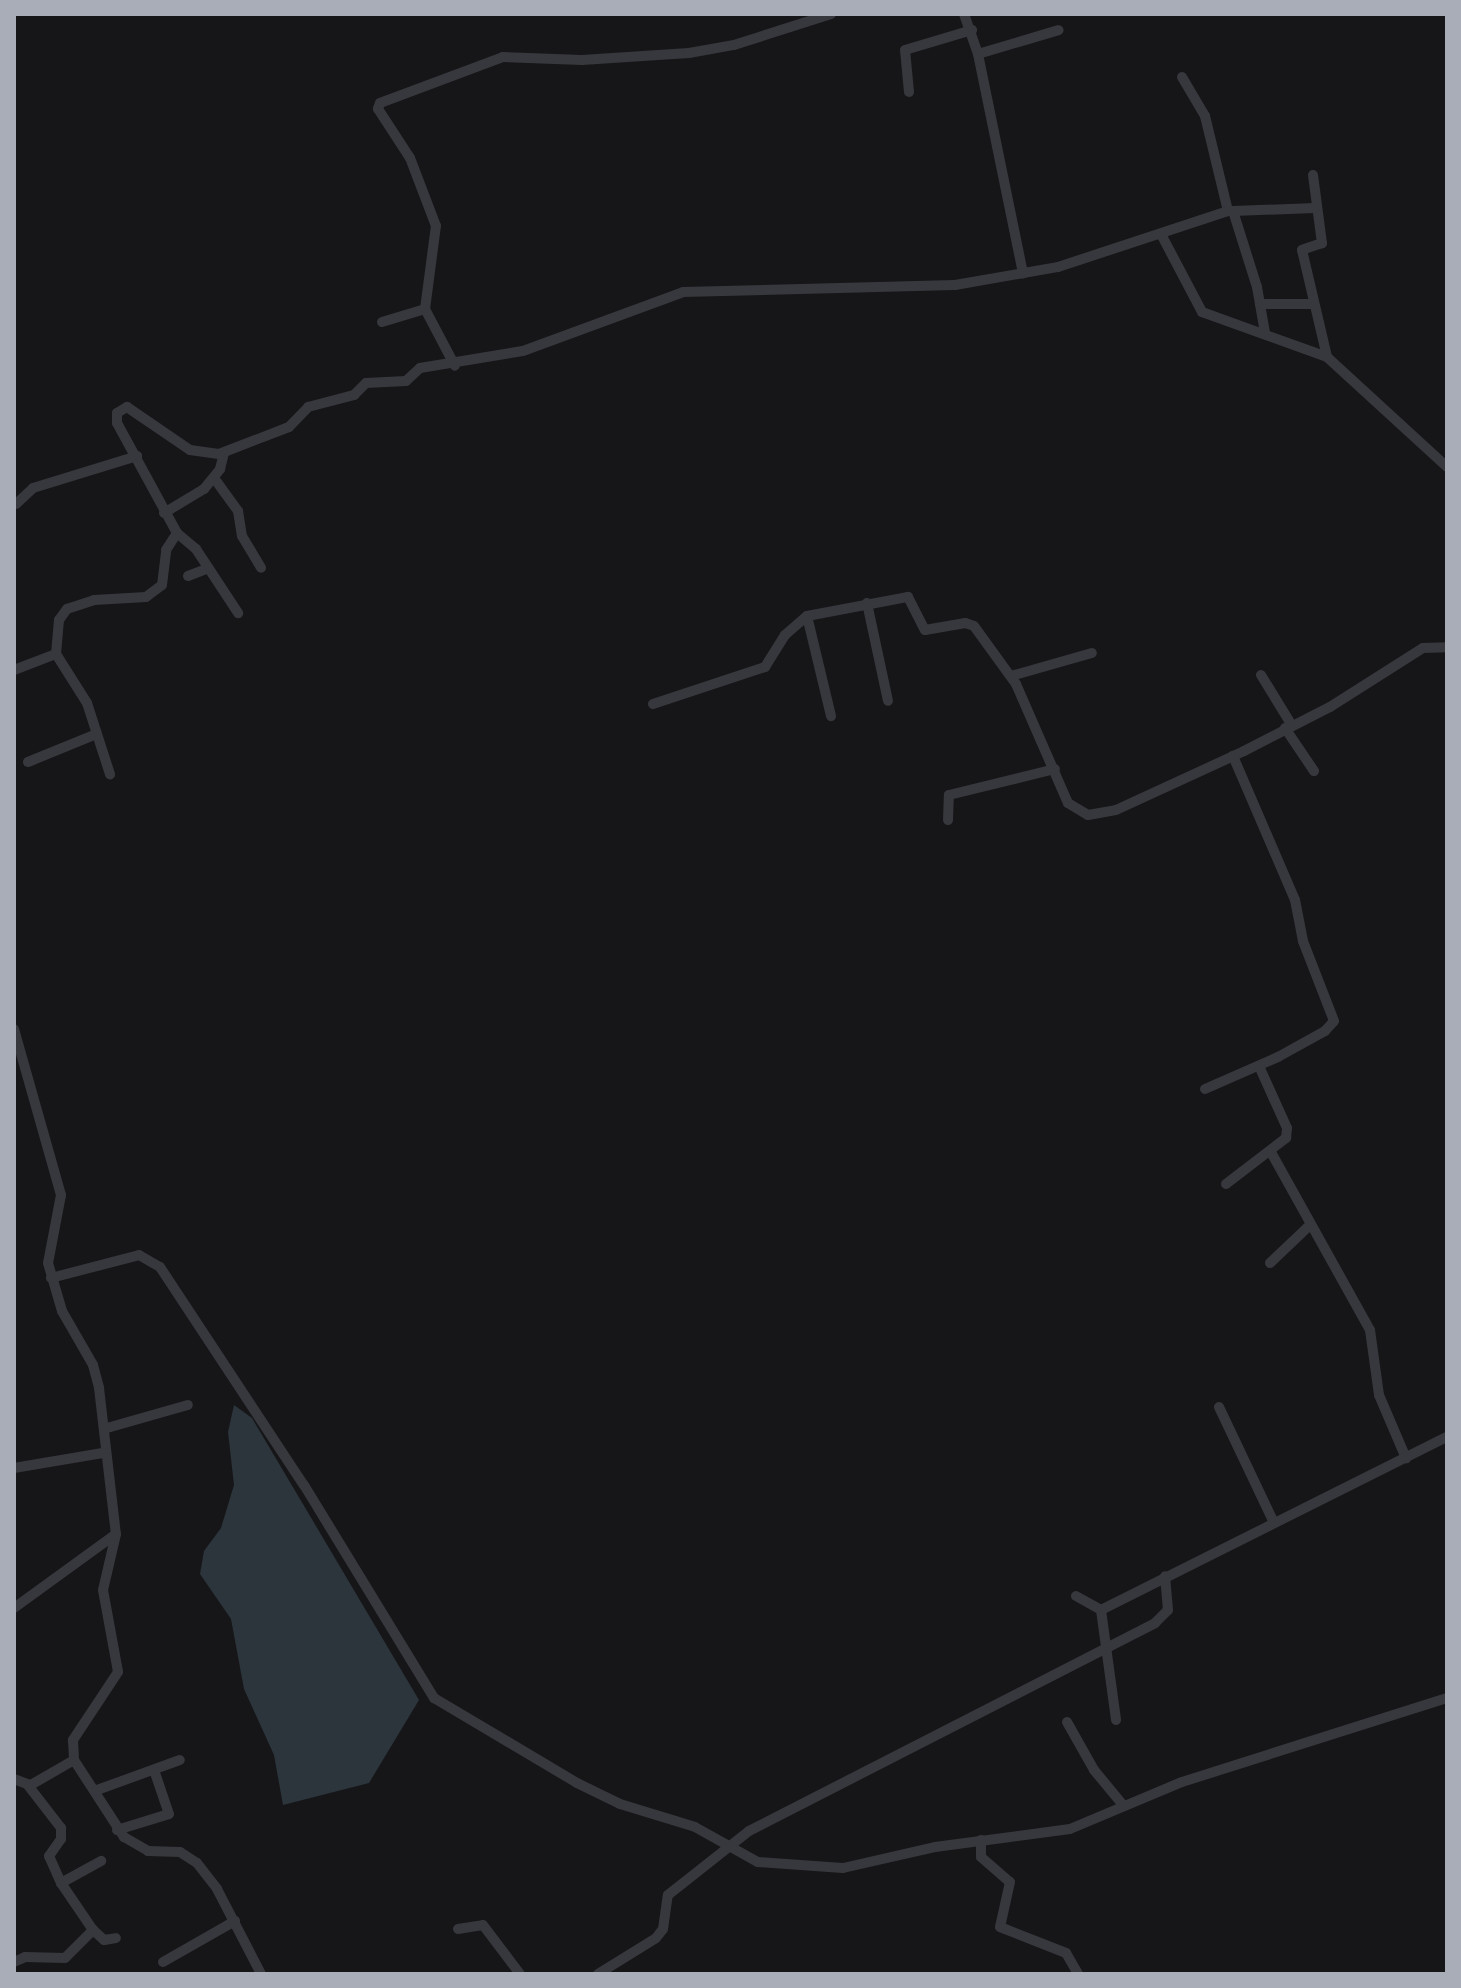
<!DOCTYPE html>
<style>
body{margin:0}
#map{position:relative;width:1461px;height:1988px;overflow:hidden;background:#161618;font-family:Barlow,sans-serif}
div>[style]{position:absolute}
.water>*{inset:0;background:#2c353c}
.minor>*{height:10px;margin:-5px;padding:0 5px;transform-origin:5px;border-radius:5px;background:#37383d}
span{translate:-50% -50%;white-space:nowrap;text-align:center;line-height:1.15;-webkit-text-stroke:6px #111113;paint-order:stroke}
.frame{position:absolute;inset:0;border:16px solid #a8adb8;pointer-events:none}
</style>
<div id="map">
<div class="water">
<i style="clip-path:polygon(234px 1405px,252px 1418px,419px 1700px,369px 1783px,283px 1805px,274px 1755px,244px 1689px,231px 1619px,200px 1574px,204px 1551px,221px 1528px,234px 1485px,228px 1432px)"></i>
</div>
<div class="minor">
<i style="left:964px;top:14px;width:42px;rotate:70.7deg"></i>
<i style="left:978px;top:54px;width:224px;rotate:78.4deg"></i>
<i style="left:978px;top:54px;width:84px;rotate:-16.5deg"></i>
<i style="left:1182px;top:77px;width:45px;rotate:59.5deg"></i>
<i style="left:1205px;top:116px;width:98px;rotate:76.4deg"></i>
<i style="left:1228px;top:211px;width:5px"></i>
<i style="left:1233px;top:211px;width:80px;rotate:72.5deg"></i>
<i style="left:1257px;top:287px;width:47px;rotate:80.1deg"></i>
<i style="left:909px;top:92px;width:42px;rotate:-95.4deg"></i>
<i style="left:905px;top:50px;width:70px;rotate:-16.6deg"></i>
<i style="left:1313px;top:175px;width:69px;rotate:82.5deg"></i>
<i style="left:1322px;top:243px;width:21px;rotate:161deg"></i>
<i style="left:1302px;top:250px;width:110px;rotate:76.8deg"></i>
<i style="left:1233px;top:211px;width:82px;rotate:-2.1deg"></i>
<i style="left:1162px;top:236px;width:86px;rotate:62.2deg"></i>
<i style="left:1202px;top:312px;width:133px;rotate:19.8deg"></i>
<i style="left:1327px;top:357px;width:163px;rotate:42.5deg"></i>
<i style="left:1260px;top:304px;width:54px"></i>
<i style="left:425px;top:309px;width:84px;rotate:-82.5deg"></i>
<i style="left:436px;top:226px;width:73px;rotate:-110.9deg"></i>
<i style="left:410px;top:158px;width:59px;rotate:-123.1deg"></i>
<i style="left:378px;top:109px;width:6px;rotate:-72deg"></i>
<i style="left:380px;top:103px;width:131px;rotate:-20.5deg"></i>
<i style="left:503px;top:57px;width:79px;rotate:2.2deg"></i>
<i style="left:582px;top:60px;width:107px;rotate:-3.7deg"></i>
<i style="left:689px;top:53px;width:46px;rotate:-10.1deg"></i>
<i style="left:734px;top:45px;width:102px;rotate:-17.7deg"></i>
<i style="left:382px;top:322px;width:45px;rotate:-16.8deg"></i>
<i style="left:425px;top:309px;width:64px;rotate:62.2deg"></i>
<i style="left:214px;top:478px;width:41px;rotate:54deg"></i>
<i style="left:238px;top:511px;width:25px;rotate:81deg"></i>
<i style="left:242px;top:536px;width:37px;rotate:59deg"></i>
<i style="left:16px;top:504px;width:23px;rotate:-43deg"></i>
<i style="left:33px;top:488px;width:109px;rotate:-17.1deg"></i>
<i style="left:164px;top:513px;width:47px;rotate:-31deg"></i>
<i style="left:204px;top:489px;width:26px;rotate:-51deg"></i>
<i style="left:220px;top:469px;width:16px;rotate:-76deg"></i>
<i style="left:177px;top:533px;width:25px;rotate:40deg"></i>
<i style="left:196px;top:549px;width:77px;rotate:56.7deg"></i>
<i style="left:188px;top:576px;width:22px;rotate:-21deg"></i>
<i style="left:867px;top:603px;width:100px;rotate:77.9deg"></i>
<i style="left:807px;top:616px;width:103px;rotate:76.5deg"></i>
<i style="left:56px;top:654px;width:58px;rotate:57.7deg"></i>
<i style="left:87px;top:703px;width:75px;rotate:72.1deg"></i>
<i style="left:14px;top:670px;width:45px;rotate:-20.9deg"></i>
<i style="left:56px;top:654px;width:34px;rotate:-85deg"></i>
<i style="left:59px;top:620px;width:14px;rotate:-54deg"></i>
<i style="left:67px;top:609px;width:28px;rotate:-18deg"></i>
<i style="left:94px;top:600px;width:52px;rotate:-3.3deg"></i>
<i style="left:146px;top:597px;width:20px;rotate:-37deg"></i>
<i style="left:162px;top:585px;width:35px;rotate:-83deg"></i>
<i style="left:166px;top:550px;width:20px;rotate:-57deg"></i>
<i style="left:177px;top:533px;width:125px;rotate:-118.6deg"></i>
<i style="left:117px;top:423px;width:10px;rotate:-90deg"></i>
<i style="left:117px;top:413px;width:12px;rotate:-31deg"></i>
<i style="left:127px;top:407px;width:76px;rotate:34.3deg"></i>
<i style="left:190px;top:450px;width:29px;rotate:8deg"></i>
<i style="left:219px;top:454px;width:75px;rotate:-21.1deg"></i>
<i style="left:289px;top:427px;width:28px;rotate:-46deg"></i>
<i style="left:308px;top:407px;width:48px;rotate:-14.6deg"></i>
<i style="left:354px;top:395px;width:17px;rotate:-45deg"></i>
<i style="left:366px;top:383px;width:40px;rotate:-2.9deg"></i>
<i style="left:406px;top:381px;width:19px;rotate:-43deg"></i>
<i style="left:420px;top:368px;width:104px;rotate:-9.4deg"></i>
<i style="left:523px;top:351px;width:171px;rotate:-20.2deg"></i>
<i style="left:683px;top:292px;width:272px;rotate:-1.5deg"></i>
<i style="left:955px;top:285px;width:105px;rotate:-9.9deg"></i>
<i style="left:1058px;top:267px;width:179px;rotate:-18.2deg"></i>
<i style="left:1261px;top:675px;width:57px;rotate:58.5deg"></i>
<i style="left:1011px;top:676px;width:84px;rotate:-15.9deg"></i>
<i style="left:653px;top:704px;width:118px;rotate:-18.3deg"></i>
<i style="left:765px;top:667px;width:38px;rotate:-58deg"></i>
<i style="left:785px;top:635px;width:29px;rotate:-41deg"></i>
<i style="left:807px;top:616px;width:103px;rotate:-10.7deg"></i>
<i style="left:908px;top:597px;width:37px;rotate:63deg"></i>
<i style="left:925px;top:630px;width:41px;rotate:-9.9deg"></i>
<i style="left:965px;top:623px;width:9px;rotate:18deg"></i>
<i style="left:974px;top:626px;width:72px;rotate:54.1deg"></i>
<i style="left:1016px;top:684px;width:130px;rotate:66.4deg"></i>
<i style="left:1068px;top:803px;width:23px;rotate:31deg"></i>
<i style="left:1088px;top:815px;width:28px;rotate:-10deg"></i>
<i style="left:1116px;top:810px;width:141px;rotate:-24.7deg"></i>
<i style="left:1244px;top:751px;width:97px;rotate:-27.1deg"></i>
<i style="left:1330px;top:707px;width:110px;rotate:-32.4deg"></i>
<i style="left:1423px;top:648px;width:24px;rotate:-2deg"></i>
<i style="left:1285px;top:728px;width:52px;rotate:56deg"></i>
<i style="left:28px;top:762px;width:71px;rotate:-22.2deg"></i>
<i style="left:948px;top:820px;width:25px;rotate:-88deg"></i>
<i style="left:949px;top:795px;width:109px;rotate:-13.8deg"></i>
<i style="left:14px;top:1029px;width:173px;rotate:74.2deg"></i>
<i style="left:61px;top:1195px;width:69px;rotate:100.8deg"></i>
<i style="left:48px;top:1263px;width:50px;rotate:73.7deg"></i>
<i style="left:62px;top:1311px;width:62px;rotate:60.1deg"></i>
<i style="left:93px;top:1365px;width:24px;rotate:75deg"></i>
<i style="left:99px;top:1388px;width:147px;rotate:83.4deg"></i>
<i style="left:116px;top:1534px;width:57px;rotate:103.1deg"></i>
<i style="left:103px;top:1590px;width:83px;rotate:79.6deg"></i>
<i style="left:118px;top:1672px;width:82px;rotate:123.5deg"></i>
<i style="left:73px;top:1740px;width:20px;rotate:87deg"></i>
<i style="left:74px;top:1760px;width:92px;rotate:57deg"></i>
<i style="left:124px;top:1837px;width:28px;rotate:30deg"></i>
<i style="left:148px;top:1851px;width:32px;rotate:2deg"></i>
<i style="left:180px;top:1852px;width:20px;rotate:33deg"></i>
<i style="left:197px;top:1863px;width:33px;rotate:52deg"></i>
<i style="left:217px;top:1889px;width:96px;rotate:62.6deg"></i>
<i style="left:1205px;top:1089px;width:80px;rotate:-23.7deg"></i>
<i style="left:1278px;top:1057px;width:54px;rotate:-29deg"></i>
<i style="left:1325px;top:1031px;width:13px;rotate:-48deg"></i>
<i style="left:1334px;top:1021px;width:86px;rotate:-111.2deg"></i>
<i style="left:1303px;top:941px;width:42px;rotate:-101deg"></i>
<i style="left:1295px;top:900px;width:157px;rotate:-113.3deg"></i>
<i style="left:1272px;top:1154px;width:201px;rotate:60.9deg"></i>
<i style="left:1370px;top:1330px;width:66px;rotate:82.1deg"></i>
<i style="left:1379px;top:1395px;width:69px;rotate:66.8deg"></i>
<i style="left:1226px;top:1184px;width:76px;rotate:-37.5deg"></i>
<i style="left:1286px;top:1138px;width:10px;rotate:-84deg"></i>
<i style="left:1287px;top:1128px;width:68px;rotate:-114.3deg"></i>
<i style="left:1270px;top:1263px;width:55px;rotate:-43.5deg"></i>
<i style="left:51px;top:1278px;width:91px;rotate:-14.6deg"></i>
<i style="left:139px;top:1255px;width:24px;rotate:30deg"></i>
<i style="left:160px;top:1267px;width:261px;rotate:56.6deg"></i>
<i style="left:304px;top:1485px;width:250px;rotate:58.6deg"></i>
<i style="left:434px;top:1698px;width:166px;rotate:30.7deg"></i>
<i style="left:577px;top:1783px;width:48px;rotate:26deg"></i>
<i style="left:620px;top:1804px;width:78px;rotate:17deg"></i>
<i style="left:695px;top:1827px;width:72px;rotate:29.1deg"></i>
<i style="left:758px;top:1862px;width:85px;rotate:4deg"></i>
<i style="left:843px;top:1868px;width:94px;rotate:-12.9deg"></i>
<i style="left:935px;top:1847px;width:136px;rotate:-7.6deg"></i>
<i style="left:1070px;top:1829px;width:121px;rotate:-22.8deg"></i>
<i style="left:1182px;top:1782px;width:278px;rotate:-17.6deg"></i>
<i style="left:1219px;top:1407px;width:128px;rotate:64.6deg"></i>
<i style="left:107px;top:1428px;width:84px;rotate:-15.9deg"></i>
<i style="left:14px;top:1468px;width:90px;rotate:-9.6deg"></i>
<i style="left:1076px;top:1596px;width:29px;rotate:29deg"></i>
<i style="left:1101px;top:1610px;width:387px;rotate:-26.6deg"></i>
<i style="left:14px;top:1608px;width:126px;rotate:-36deg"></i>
<i style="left:1101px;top:1610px;width:111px;rotate:82.2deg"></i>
<i style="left:1067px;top:1722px;width:55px;rotate:60.6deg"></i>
<i style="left:1094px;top:1770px;width:45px;rotate:50.4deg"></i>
<i style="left:14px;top:1779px;width:14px;rotate:21deg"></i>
<i style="left:27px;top:1784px;width:56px;rotate:52.3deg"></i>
<i style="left:61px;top:1828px;width:11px;rotate:90deg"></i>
<i style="left:61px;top:1839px;width:21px;rotate:125deg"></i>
<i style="left:49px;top:1856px;width:30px;rotate:66deg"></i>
<i style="left:29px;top:1786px;width:52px;rotate:-30deg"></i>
<i style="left:97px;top:1790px;width:88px;rotate:-19.9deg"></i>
<i style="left:117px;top:1830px;width:54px;rotate:-17.1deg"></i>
<i style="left:169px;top:1814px;width:46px;rotate:-108.8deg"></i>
<i style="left:981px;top:1840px;width:17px;rotate:90deg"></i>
<i style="left:981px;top:1857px;width:38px;rotate:41deg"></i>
<i style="left:1010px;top:1882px;width:46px;rotate:102.5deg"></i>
<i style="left:1000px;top:1927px;width:71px;rotate:21.5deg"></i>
<i style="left:1066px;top:1953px;width:24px;rotate:60deg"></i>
<i style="left:458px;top:1929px;width:25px;rotate:-9deg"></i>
<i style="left:483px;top:1925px;width:61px;rotate:52.9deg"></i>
<i style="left:93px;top:1930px;width:15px;rotate:42deg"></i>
<i style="left:104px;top:1940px;width:12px;rotate:-9deg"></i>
<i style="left:14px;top:1962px;width:12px;rotate:-24deg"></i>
<i style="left:25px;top:1957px;width:40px;rotate:1.4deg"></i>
<i style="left:65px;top:1958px;width:40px;rotate:-45deg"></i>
<i style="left:93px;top:1930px;width:57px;rotate:-124.2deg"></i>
<i style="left:61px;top:1883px;width:46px;rotate:-28.8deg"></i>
<i style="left:163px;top:1962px;width:83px;rotate:-29.7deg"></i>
<i style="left:598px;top:1974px;width:68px;rotate:-31.8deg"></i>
<i style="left:656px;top:1938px;width:11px;rotate:-52deg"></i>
<i style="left:663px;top:1929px;width:34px;rotate:-82deg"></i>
<i style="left:668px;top:1895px;width:103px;rotate:-38.3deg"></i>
<i style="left:749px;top:1831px;width:456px;rotate:-27.1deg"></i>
<i style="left:1155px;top:1623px;width:18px;rotate:-45deg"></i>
<i style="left:1168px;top:1610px;width:34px;rotate:-95deg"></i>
</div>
<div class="frame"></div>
</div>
